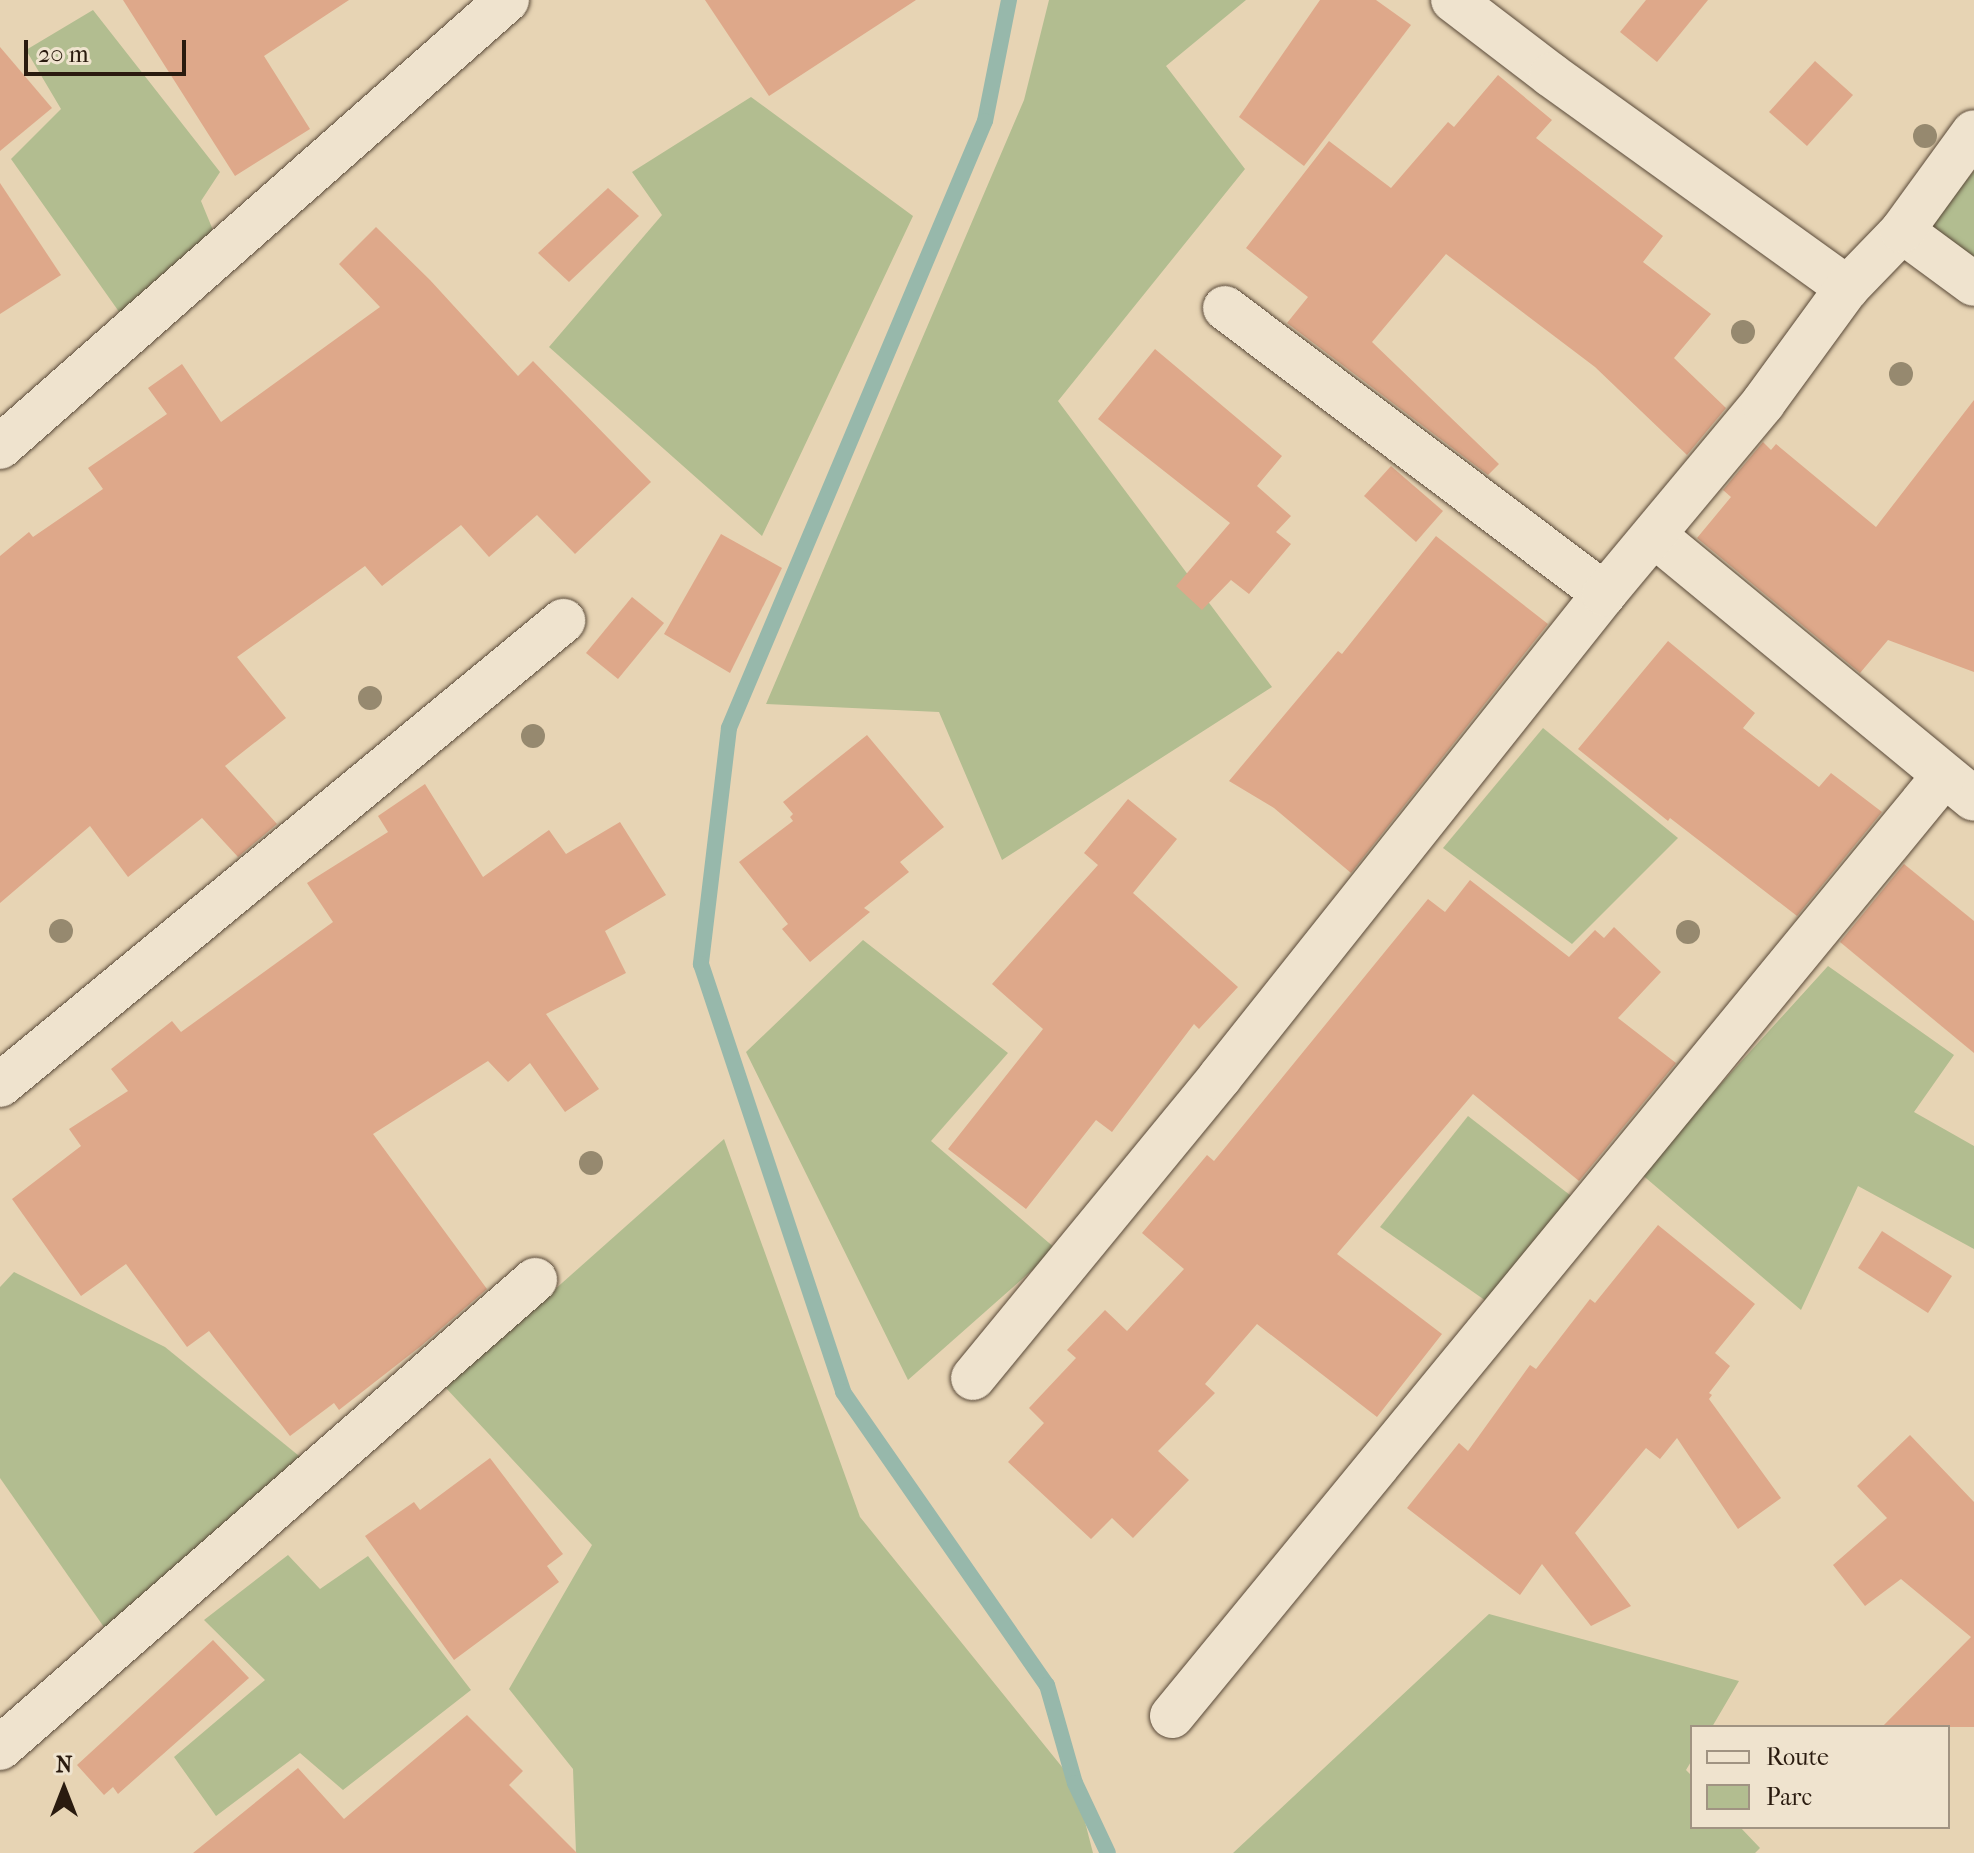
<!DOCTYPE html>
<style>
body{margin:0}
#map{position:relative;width:1974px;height:1853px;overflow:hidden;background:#e7d4b4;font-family:"IM FELL French Canon",serif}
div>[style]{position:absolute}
.green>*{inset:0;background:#b2bd90}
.stream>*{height:16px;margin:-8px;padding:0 8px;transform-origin:8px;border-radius:8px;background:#97b8ab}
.building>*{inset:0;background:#dea88a}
.roads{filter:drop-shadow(0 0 2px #594938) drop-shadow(0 0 2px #594938)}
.minor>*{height:44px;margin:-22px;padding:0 22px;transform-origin:22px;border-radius:22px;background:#efe3ce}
.trees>*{width:24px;height:24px;margin:-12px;border-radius:50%;background:#96896f}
span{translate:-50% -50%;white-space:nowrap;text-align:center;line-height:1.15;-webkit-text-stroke:6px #efe3ce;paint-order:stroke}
.legend{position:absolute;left:1690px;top:1725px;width:260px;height:104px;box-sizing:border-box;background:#efe3ce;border:2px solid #a09382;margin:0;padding:10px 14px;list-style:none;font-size:24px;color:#2a1b0f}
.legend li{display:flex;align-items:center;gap:16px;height:40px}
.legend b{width:40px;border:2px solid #a09382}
.north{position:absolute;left:24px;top:1749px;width:80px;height:80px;-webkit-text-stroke:6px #efe3ce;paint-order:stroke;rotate:0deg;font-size:22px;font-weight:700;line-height:32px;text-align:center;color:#2a1b0f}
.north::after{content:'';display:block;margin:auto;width:28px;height:36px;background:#2a1b0f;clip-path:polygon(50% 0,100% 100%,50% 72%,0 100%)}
.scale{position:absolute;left:24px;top:40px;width:162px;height:36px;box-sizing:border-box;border:4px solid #2a1b0f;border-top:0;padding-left:10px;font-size:24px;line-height:28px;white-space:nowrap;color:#2a1b0f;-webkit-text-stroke:6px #efe3ce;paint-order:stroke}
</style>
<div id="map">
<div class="green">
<i style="clip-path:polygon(1049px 0,1246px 0,1166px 66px,1245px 169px,1058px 401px,1272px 687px,1002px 860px,939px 712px,766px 704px,1024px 100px)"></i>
<i style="clip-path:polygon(93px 10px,220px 172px,201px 201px,217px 240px,122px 316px,11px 159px,61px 109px,26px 50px)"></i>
<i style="clip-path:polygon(751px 97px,913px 216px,762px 536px,549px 347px,662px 215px,632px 172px)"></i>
<i style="clip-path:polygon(1974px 171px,1974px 264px,1928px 227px)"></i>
<i style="clip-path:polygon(1543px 728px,1678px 838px,1572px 944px,1443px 848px)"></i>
<i style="clip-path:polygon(863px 940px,1008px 1053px,931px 1141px,1056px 1249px,908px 1380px,746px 1052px)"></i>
<i style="clip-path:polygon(1828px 966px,1954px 1055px,1914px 1112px,1974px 1146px,1974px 1249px,1858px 1186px,1801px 1310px,1640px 1173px)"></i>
<i style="clip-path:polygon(1468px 1116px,1579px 1202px,1489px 1303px,1380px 1227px)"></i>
<i style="clip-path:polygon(724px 1139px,860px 1517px,1075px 1783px,1093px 1853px,576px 1853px,573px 1769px,509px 1689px,592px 1545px,445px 1387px)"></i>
<i style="clip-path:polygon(14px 1272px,165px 1347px,304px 1460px,106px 1630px,0 1478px,0 1287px)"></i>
<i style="clip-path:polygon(288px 1555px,320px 1589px,368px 1556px,471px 1690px,343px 1790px,300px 1753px,216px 1816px,174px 1757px,265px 1680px,204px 1620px)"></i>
<i style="clip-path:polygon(1489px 1614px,1739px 1681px,1712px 1727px,1692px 1727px,1692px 1760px,1686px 1770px,1692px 1776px,1692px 1827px,1740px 1827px,1760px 1848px,1755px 1853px,1233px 1853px)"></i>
</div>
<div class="stream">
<i style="left:1009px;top:0;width:123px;rotate:101.2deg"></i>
<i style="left:985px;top:121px;width:659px;rotate:112.87deg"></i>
<i style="left:729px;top:728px;width:238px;rotate:96.8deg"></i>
<i style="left:701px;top:964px;width:451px;rotate:71.6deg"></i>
<i style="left:843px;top:1392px;width:357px;rotate:55.2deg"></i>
<i style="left:1047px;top:1685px;width:102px;rotate:74.1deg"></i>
<i style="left:1075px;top:1783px;width:77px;rotate:64.8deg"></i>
</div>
<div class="building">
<i style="clip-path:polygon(123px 0,349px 0,264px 56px,310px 129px,235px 176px)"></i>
<i style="clip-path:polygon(705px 0,916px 0,769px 96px)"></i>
<i style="clip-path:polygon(1320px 0,1376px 0,1411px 25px,1304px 166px,1239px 117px)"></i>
<i style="clip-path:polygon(1646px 0,1708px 0,1657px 62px,1620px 32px)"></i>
<i style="clip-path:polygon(0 47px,52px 108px,0 151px)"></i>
<i style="clip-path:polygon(1815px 61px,1853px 95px,1807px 146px,1769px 112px)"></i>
<i style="clip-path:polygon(1498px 75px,1552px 120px,1536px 138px,1663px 236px,1643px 262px,1711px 314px,1674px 358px,1726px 408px,1687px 455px,1595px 367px,1446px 254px,1372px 342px,1499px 464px,1488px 475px,1287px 323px,1308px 297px,1246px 248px,1329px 141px,1391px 188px,1448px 122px,1454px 127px)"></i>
<i style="clip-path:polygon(0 183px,61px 275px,0 314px)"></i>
<i style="clip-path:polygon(608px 188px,639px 216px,569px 282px,538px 253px)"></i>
<i style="clip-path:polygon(376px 227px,430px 280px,518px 376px,533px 361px,651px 482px,575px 554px,537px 515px,489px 557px,461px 525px,382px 586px,365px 566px,237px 657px,286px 718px,225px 766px,277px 824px,238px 857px,202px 818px,128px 877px,90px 826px,0 903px,0 556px,29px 532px,33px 537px,103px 489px,88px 468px,167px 414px,148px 388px,182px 364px,221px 422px,380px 307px,339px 264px)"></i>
<i style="clip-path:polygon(1155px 349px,1282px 456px,1257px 486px,1291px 516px,1276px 532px,1291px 544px,1249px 594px,1231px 580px,1202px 610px,1176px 586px,1230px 523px,1098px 419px)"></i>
<i style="clip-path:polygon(1974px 400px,1974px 672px,1888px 640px,1860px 673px,1697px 538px,1731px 497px,1723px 490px,1763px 442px,1771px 450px,1776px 444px,1876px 527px)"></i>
<i style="clip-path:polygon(1391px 466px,1443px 511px,1416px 542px,1364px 496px)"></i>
<i style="clip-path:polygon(721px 534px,782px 568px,730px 673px,664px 634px)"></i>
<i style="clip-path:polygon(1436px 536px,1548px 624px,1351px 873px,1274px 808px,1229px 781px,1338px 651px,1342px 654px)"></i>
<i style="clip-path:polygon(632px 597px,664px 623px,618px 679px,586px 653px)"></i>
<i style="clip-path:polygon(1668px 641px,1755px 713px,1743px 728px,1819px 787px,1831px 773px,1882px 812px,1797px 916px,1670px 818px,1668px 821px,1578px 749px)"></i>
<i style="clip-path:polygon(867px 735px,944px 827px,900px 862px,909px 872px,864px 908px,870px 912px,810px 962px,782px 929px,788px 924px,739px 862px,793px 821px,790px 817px,793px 814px,783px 802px)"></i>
<i style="clip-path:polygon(425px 784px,483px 877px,549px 830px,566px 854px,620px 822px,666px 895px,605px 931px,626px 973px,546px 1014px,599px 1089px,565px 1112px,530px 1063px,508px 1082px,488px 1061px,373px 1134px,487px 1289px,421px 1346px,339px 1410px,334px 1403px,290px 1436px,209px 1331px,187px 1347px,126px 1264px,81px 1296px,12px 1199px,81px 1146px,69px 1129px,128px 1091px,111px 1069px,172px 1021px,181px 1032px,333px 922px,307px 883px,388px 832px,378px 816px)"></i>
<i style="clip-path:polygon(1128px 799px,1177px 839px,1133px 893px,1238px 987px,1199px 1029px,1194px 1024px,1112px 1132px,1096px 1120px,1026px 1209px,948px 1149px,1043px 1029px,992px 984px,1098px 865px,1084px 853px)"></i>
<i style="clip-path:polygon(1904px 864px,1974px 921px,1974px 1053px,1840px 942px)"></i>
<i style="clip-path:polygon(1470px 880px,1569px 957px,1595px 930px,1604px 938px,1614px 927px,1661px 972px,1618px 1018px,1676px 1063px,1579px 1181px,1473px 1094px,1337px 1254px,1442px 1334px,1377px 1417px,1257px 1324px,1205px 1384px,1215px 1393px,1158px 1451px,1189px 1480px,1133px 1538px,1112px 1518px,1091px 1539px,1008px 1462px,1044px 1423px,1029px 1408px,1076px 1358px,1067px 1350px,1105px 1310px,1127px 1331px,1184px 1269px,1142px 1233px,1207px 1155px,1214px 1161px,1428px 899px,1445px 912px)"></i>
<i style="clip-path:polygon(1658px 1225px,1755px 1304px,1715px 1353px,1730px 1366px,1709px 1393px,1712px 1395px,1709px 1399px,1781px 1498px,1738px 1529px,1677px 1438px,1660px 1459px,1646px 1448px,1575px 1533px,1631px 1606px,1591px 1626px,1542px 1564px,1520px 1595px,1407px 1508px,1459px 1443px,1468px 1451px,1530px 1365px,1536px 1369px,1590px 1299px,1595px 1303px)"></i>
<i style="clip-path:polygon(1882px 1231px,1952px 1276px,1928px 1313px,1858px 1268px)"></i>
<i style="clip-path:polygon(1910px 1435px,1974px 1502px,1974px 1727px,1882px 1727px,1971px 1637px,1901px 1579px,1865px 1606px,1833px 1565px,1887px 1518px,1857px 1486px)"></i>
<i style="clip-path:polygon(490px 1458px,563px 1554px,547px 1566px,559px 1582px,454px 1660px,365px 1536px,414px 1502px,420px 1510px)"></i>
<i style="clip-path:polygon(213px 1640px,249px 1678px,118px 1794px,113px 1787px,104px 1795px,77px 1765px)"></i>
<i style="clip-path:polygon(467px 1715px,523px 1771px,509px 1785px,577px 1853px,193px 1853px,298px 1768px,344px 1819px)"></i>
</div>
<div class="roads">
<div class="minor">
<i style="left:1453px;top:0;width:123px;rotate:37.4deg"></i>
<i style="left:1551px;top:75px;width:365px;rotate:35.7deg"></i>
<i style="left:1902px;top:231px;width:89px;rotate:36.4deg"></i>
<i style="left:1225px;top:308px;width:475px;rotate:37deg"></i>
<i style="left:0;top:447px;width:676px;rotate:-41.4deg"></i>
<i style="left:1655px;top:536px;width:413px;rotate:39.5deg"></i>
<i style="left:0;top:1085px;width:730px;rotate:-39.49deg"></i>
<i style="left:973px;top:1378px;width:389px;rotate:-50.6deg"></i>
<i style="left:1220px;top:1077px;width:617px;rotate:-51.51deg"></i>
<i style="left:1604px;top:594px;width:249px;rotate:-50.2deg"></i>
<i style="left:1763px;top:403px;width:142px;rotate:-53.9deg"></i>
<i style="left:1847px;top:288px;width:79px;rotate:-46deg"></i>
<i style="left:1902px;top:231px;width:122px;rotate:-54deg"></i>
<i style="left:1172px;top:1716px;width:1215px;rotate:-50.61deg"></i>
<i style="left:0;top:1748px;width:711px;rotate:-41.18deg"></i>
</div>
</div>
<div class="trees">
<i style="left:1925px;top:136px"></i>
<i style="left:1743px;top:332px"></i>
<i style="left:1901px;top:374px"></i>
<i style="left:370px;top:698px"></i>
<i style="left:533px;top:736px"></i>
<i style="left:61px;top:931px"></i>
<i style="left:1688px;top:932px"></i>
<i style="left:591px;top:1163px"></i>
</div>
<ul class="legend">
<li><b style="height:10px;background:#efe3ce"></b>Route</li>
<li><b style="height:22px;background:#b2bd90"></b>Parc</li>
</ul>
<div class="north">N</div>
<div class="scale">20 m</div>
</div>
